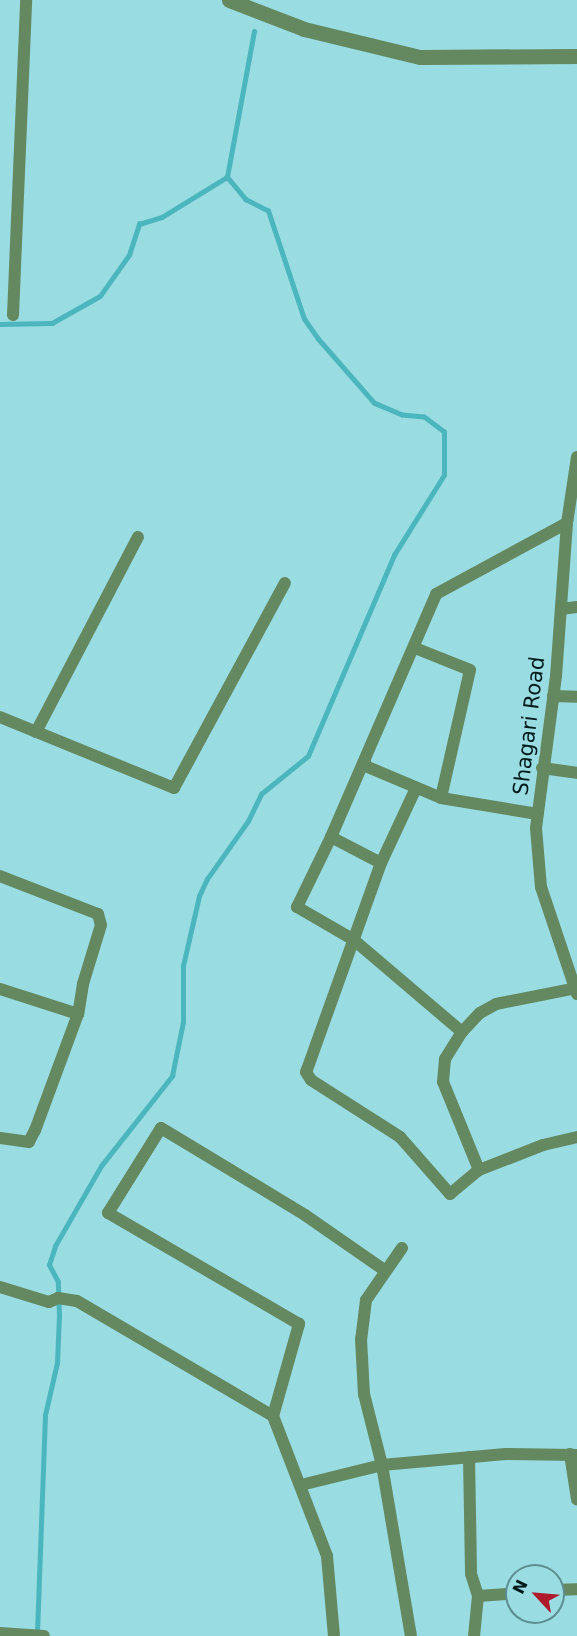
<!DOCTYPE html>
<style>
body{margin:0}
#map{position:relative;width:577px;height:1636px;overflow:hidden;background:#99dce1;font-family:"DejaVu Sans",sans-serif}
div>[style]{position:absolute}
.stream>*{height:4.5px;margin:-2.25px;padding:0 2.25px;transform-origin:2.25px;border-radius:2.25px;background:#4bb6bd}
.minor>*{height:12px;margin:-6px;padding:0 6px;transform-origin:6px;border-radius:6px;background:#64885f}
.tertiary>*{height:15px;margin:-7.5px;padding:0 7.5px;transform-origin:7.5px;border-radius:7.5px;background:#64885f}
span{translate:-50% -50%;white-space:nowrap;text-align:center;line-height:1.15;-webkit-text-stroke:6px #99dce1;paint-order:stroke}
.street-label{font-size:21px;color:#00191b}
.north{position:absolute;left:505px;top:1564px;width:60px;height:60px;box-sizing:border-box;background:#99dce1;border:2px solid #5c8e92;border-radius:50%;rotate:296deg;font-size:16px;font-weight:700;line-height:24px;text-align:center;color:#00191b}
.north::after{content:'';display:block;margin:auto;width:21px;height:27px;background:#ae1a2c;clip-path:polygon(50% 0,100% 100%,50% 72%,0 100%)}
</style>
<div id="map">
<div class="stream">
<i style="left:0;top:324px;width:52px;rotate:-1.1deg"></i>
<i style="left:52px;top:323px;width:55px;rotate:-29.4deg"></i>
<i style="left:100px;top:296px;width:50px;rotate:-54.7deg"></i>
<i style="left:129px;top:255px;width:33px;rotate:-72deg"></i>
<i style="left:139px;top:224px;width:24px;rotate:-17deg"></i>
<i style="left:162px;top:217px;width:76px;rotate:-31.6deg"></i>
<i style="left:227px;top:177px;width:148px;rotate:-79.5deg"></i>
<i style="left:37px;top:1633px;width:218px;rotate:-87.9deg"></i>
<i style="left:45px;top:1415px;width:53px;rotate:-77deg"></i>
<i style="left:57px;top:1363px;width:47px;rotate:-87.6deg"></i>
<i style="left:59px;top:1316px;width:34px;rotate:-92deg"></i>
<i style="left:58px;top:1282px;width:19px;rotate:-118deg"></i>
<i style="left:49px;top:1265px;width:20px;rotate:-72deg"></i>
<i style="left:55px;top:1246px;width:92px;rotate:-60.1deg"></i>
<i style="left:101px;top:1166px;width:115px;rotate:-51.7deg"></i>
<i style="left:172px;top:1076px;width:55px;rotate:-78.5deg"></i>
<i style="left:183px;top:1022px;width:56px;rotate:-90deg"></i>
<i style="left:183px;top:966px;width:72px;rotate:-77.1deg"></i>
<i style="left:199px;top:896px;width:19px;rotate:-65deg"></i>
<i style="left:207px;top:879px;width:71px;rotate:-54.7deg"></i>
<i style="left:248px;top:821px;width:30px;rotate:-64deg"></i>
<i style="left:261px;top:794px;width:60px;rotate:-39deg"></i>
<i style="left:308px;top:756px;width:219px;rotate:-66.8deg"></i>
<i style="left:394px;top:555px;width:94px;rotate:-58deg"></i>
<i style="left:444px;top:475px;width:43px;rotate:-90deg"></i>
<i style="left:444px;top:432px;width:25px;rotate:-143deg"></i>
<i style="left:424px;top:417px;width:22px;rotate:-175deg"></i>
<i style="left:402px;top:415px;width:30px;rotate:-157deg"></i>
<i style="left:374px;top:403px;width:85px;rotate:-131.2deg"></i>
<i style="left:318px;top:339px;width:24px;rotate:-125deg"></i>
<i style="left:304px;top:319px;width:114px;rotate:-108.4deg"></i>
<i style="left:268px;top:211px;width:25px;rotate:-153deg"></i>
<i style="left:246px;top:200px;width:30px;rotate:-130deg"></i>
</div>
<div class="minor">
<i style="left:13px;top:315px;width:315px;rotate:-87.6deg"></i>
<i style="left:577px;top:457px;width:67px;rotate:98.6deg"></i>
<i style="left:567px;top:523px;width:153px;rotate:94.1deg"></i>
<i style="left:556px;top:676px;width:153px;rotate:97.5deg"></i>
<i style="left:536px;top:828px;width:59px;rotate:85.2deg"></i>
<i style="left:541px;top:887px;width:113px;rotate:71.4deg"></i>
<i style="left:561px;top:609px;width:16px;rotate:-7deg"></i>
<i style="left:415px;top:648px;width:59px;rotate:21.8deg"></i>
<i style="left:470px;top:670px;width:131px;rotate:102.8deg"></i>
<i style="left:553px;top:696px;width:24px;rotate:2deg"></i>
<i style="left:0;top:717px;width:188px;rotate:22.2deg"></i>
<i style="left:174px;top:788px;width:233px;rotate:-61.6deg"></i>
<i style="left:36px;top:732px;width:220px;rotate:-62.4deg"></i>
<i style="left:365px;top:761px;width:4px;rotate:117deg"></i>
<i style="left:363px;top:765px;width:85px;rotate:22.9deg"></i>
<i style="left:441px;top:798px;width:98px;rotate:9.4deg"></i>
<i style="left:542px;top:768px;width:35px;rotate:8deg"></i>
<i style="left:416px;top:788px;width:83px;rotate:115deg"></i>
<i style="left:381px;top:863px;width:222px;rotate:109.7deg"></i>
<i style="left:306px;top:1072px;width:9px;rotate:58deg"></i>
<i style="left:311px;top:1080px;width:106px;rotate:32.6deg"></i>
<i style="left:400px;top:1137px;width:76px;rotate:48.7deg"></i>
<i style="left:450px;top:1194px;width:38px;rotate:-40deg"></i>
<i style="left:479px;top:1170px;width:69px;rotate:-21.3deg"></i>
<i style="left:543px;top:1145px;width:35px;rotate:-13deg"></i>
<i style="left:331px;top:837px;width:56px;rotate:27.5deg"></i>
<i style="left:0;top:876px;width:105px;rotate:21.2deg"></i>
<i style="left:98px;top:914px;width:11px;rotate:75deg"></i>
<i style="left:101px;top:925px;width:62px;rotate:107deg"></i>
<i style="left:83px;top:984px;width:30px;rotate:99deg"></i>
<i style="left:78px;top:1014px;width:124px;rotate:110.3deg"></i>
<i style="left:35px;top:1130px;width:13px;rotate:117deg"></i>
<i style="left:29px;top:1142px;width:29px;rotate:-172deg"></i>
<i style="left:0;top:989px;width:82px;rotate:17.8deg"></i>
<i style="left:462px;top:1032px;width:142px;rotate:-139.6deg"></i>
<i style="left:354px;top:940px;width:66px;rotate:-149.9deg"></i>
<i style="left:297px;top:907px;width:78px;rotate:-64.1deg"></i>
<i style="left:331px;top:837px;width:265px;rotate:-66.6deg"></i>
<i style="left:436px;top:594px;width:149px;rotate:-28.5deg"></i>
<i style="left:479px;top:1170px;width:95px;rotate:-112.2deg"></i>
<i style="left:443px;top:1082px;width:23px;rotate:-85deg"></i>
<i style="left:445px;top:1059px;width:32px;rotate:-58deg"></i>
<i style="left:462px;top:1032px;width:26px;rotate:-47deg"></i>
<i style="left:480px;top:1013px;width:18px;rotate:-29deg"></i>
<i style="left:496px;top:1004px;width:83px;rotate:-11.2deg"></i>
<i style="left:402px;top:1248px;width:63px;rotate:124.7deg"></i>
<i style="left:366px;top:1300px;width:39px;rotate:97deg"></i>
<i style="left:361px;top:1339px;width:55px;rotate:86.9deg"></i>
<i style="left:364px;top:1394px;width:73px;rotate:75.8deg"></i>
<i style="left:382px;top:1465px;width:173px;rotate:80.4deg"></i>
<i style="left:0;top:1287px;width:51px;rotate:17deg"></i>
<i style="left:49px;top:1302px;width:10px;rotate:-24deg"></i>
<i style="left:58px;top:1298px;width:19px;rotate:9deg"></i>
<i style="left:77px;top:1301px;width:227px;rotate:30.4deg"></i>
<i style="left:273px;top:1416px;width:150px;rotate:68.9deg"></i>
<i style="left:327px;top:1556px;width:80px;rotate:85deg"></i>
<i style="left:273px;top:1416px;width:96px;rotate:-74.2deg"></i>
<i style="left:299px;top:1324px;width:221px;rotate:-149.8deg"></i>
<i style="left:108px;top:1213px;width:100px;rotate:-58.1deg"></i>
<i style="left:161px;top:1128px;width:168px;rotate:31.1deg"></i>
<i style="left:305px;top:1215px;width:96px;rotate:34.8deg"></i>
<i style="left:570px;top:1454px;width:46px;rotate:81.2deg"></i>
<i style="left:469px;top:1457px;width:117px;rotate:89deg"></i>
<i style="left:471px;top:1574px;width:23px;rotate:72deg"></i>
<i style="left:478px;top:1596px;width:40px;rotate:95.7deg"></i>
<i style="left:301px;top:1485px;width:83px;rotate:-13.9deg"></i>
<i style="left:382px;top:1465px;width:124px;rotate:-5.1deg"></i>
<i style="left:506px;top:1454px;width:71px;rotate:0.8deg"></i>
<i style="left:553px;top:1590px;width:24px;rotate:-2deg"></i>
<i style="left:478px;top:1596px;width:39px;rotate:-4deg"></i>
<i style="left:0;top:1633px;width:44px;rotate:3.9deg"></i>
</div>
<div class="tertiary">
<i style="left:229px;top:0;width:80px;rotate:21.1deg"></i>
<i style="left:304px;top:29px;width:119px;rotate:13.6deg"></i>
<i style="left:420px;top:57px;width:157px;rotate:-0.4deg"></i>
</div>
<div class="street-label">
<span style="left:529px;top:726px;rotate:-83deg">Shagari Road</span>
</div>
<div class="north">N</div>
</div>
